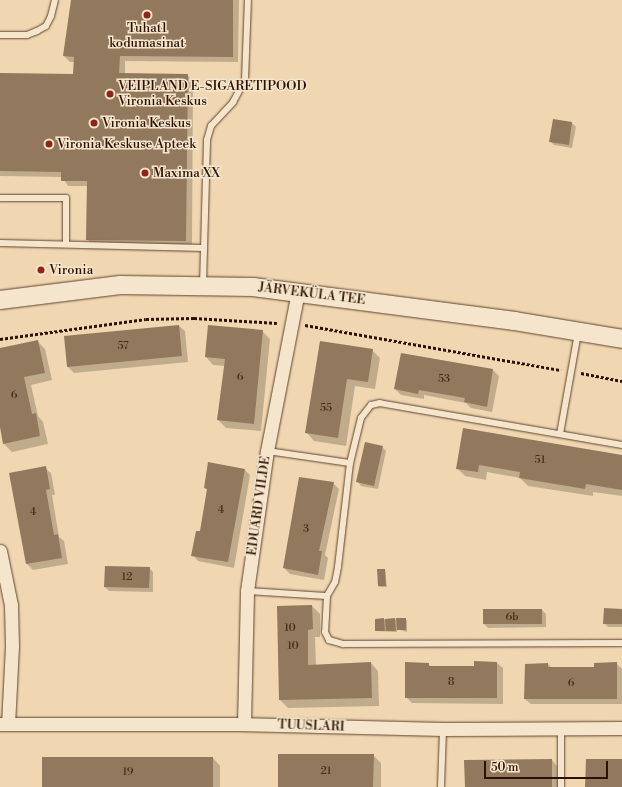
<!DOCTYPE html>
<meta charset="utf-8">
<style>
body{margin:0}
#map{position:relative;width:622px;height:787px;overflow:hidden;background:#f0d7b1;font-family:"Libre Bodoni",serif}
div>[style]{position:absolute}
.shadow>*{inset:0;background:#0003}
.building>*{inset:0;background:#92785d}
.path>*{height:2.5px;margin-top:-1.25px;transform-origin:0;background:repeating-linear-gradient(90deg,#2d1202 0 3px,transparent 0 5px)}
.roads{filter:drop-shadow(0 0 1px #5e432e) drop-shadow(0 0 1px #5e432e)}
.service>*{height:6px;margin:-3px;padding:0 3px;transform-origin:3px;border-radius:3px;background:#f5e5cc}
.minor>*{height:13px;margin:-6.5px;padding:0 6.5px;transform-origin:6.5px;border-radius:6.5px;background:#f5e5cc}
.secondary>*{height:18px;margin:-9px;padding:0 9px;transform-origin:9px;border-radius:9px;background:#f5e5cc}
.dots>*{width:11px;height:11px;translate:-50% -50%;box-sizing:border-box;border:2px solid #f5e5cc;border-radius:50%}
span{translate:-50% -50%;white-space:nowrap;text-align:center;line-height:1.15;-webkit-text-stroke:3px #f5e5cc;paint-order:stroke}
.number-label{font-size:11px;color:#462c19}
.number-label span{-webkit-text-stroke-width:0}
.poi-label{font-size:13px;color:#2d1202}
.left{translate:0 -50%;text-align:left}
.street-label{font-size:13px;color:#2d1202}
.scale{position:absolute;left:484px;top:761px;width:124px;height:18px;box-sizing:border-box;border:2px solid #2d1202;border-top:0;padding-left:5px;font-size:12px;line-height:14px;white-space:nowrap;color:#2d1202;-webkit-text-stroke:3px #f5e5cc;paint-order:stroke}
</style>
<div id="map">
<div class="shadow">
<i style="clip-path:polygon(72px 0,239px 0,238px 62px,125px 61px,125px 74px,187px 75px,193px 81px,192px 246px,93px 245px,87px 239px,88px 186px,68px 186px,62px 177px,0 176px,0 74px,74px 75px,75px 62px,70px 62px,64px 56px)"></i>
<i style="clip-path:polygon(572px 123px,576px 127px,572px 148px,554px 145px,550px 141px)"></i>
<i style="clip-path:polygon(179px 326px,185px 331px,188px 362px,74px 373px,68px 367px,65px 337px)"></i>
<i style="clip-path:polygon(262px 331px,270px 339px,261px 431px,226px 428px,218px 420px,225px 366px,213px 365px,206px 357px)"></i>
<i style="clip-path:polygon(37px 341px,45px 349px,52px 380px,31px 385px,38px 416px,43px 422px,48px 444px,12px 452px,4px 444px,0 422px,0 349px)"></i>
<i style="clip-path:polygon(320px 342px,372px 350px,380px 358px,375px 389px,355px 386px,346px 446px,314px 441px,307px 433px)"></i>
<i style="clip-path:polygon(493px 370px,499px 376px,492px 412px,471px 408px,466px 403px,424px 395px,424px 399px,401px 395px,395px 389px)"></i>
<i style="clip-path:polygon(464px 429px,622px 456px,622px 496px,593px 492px,593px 496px,528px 486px,520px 478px,487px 472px,486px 480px,465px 476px,457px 468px)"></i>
<i style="clip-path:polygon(382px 447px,386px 451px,378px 489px,361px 486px,358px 482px)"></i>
<i style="clip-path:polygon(45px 468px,51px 473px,55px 495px,52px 495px,59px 537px,64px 541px,68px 564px,33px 570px,27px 564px,10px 474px)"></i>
<i style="clip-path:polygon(245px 470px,250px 475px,234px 568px,198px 561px,193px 555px,201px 533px,208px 490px,205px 487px)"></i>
<i style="clip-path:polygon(333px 483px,339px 489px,325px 555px,328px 558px,324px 580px,290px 574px,284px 568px)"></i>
<i style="clip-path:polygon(149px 568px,153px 572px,153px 592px,109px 591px,105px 587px)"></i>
<i style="clip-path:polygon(385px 570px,387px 587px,380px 587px,378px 586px)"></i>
<i style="clip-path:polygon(312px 606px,320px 614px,320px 637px,315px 637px,316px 666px,371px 663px,378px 671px,379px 706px,288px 708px,280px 700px)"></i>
<i style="clip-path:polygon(542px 610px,546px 614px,546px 627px,488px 628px,484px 624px)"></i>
<i style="clip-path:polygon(622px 610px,622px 627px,608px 627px,604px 623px)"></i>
<i style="clip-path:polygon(395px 619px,397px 622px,407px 620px,407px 632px,397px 629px,397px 632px,376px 631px,376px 620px)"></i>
<i style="clip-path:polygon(497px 663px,503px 668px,503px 704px,412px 703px,406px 697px,428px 664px,432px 667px,475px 667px)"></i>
<i style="clip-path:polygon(616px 663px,622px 669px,622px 704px,531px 704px,525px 699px,548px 664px,552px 668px,595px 668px)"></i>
<i style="clip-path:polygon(373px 755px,381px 763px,381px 787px,279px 787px)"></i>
<i style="clip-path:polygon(213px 758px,220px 766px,220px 787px,43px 787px)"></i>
<i style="clip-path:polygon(552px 760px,557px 766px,558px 787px,466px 787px)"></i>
</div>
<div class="building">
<i style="clip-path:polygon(71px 0,233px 0,233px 57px,120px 56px,119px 73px,188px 74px,186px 241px,86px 240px,87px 181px,61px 181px,61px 172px,0 171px,0 73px,73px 74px,74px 57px,63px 56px)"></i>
<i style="clip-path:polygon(553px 119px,572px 122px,569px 145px,549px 142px)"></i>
<i style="clip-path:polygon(179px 325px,182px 356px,67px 367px,64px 336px)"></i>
<i style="clip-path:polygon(208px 325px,263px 330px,254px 424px,217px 420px,225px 359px,205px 357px)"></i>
<i style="clip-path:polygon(38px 340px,45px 373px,24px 377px,32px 414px,36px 413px,40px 436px,3px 444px,0 427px,0 348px)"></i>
<i style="clip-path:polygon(320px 341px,373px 349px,368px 382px,347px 379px,338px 438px,305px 433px)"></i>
<i style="clip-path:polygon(401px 353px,493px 369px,487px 407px,464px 402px,465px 398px,419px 390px,418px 394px,394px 389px)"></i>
<i style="clip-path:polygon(463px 428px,622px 455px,622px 490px,586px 484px,585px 489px,519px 478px,520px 472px,479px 465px,478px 472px,456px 469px)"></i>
<i style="clip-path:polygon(365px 442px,383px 446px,374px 486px,356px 482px)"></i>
<i style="clip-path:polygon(208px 462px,245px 469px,228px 562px,191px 556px,196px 531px,200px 531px,207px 489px,204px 488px)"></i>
<i style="clip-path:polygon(46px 466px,50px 489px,46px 490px,54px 535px,58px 534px,62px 558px,26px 564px,9px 473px)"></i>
<i style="clip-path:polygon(299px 477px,334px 482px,319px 551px,322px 551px,318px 575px,283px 568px)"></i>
<i style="clip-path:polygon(105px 566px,150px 567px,149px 588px,104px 587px)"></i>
<i style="clip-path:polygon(377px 569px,385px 569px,386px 586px,378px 586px)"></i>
<i style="clip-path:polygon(312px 605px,313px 629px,308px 630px,308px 665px,371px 662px,372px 698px,279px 700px,277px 606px)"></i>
<i style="clip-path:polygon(604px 608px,622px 609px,622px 624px,603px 624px)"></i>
<i style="clip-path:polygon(483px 609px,542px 609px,542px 624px,483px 624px)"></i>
<i style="clip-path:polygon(384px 618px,385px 631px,375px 631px,375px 619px)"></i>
<i style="clip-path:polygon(395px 618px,396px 631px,386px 631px,385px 619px)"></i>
<i style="clip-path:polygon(396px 618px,406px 618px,406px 630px,397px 630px)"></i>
<i style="clip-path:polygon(474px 661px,497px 662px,497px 698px,405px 698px,405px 662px,429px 663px,429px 666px,474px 666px)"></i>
<i style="clip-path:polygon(617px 662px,617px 699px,524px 699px,525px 664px,548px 663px,548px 667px,594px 667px,594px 663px)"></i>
<i style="clip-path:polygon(278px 754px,374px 754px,373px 787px,278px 787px)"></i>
<i style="clip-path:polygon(42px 757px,213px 757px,213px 787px,42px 787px)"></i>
<i style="clip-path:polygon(552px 759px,552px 787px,465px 787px,464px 760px)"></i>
<i style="clip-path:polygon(586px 759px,622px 759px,622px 787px,585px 787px)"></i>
</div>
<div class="path">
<i style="left:305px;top:325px;width:260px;rotate:10deg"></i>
<i style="left:0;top:339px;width:147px;rotate:-7.8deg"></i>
<i style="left:146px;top:319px;width:48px;rotate:-1.2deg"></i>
<i style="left:194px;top:318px;width:83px;rotate:3.4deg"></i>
<i style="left:581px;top:373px;width:42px;rotate:11deg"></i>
</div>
<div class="roads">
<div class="service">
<i style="left:0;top:35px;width:27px"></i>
<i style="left:27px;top:35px;width:11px;rotate:-22deg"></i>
<i style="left:37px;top:31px;width:10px;rotate:-29deg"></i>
<i style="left:46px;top:26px;width:11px;rotate:-63deg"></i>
<i style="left:51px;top:16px;width:16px;rotate:-76deg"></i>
<i style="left:0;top:198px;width:66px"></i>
<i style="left:66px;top:198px;width:46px;rotate:90deg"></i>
<i style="left:0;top:243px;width:204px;rotate:1.4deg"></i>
<i style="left:203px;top:285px;width:145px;rotate:-88.4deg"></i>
<i style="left:207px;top:140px;width:15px;rotate:-74deg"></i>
<i style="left:211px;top:126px;width:33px;rotate:-47deg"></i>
<i style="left:233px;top:102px;width:25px;rotate:-61deg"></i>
<i style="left:245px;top:80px;width:80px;rotate:-87.9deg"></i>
<i style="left:560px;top:434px;width:103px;rotate:-79.9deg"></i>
<i style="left:622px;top:445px;width:246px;rotate:-170.2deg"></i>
<i style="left:380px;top:403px;width:9px;rotate:167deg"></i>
<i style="left:371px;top:405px;width:16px;rotate:128deg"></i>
<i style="left:361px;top:418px;width:46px;rotate:103.7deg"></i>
<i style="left:350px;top:463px;width:105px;rotate:96.6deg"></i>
<i style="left:338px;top:567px;width:15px;rotate:101deg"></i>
<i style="left:335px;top:582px;width:16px;rotate:120deg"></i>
<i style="left:327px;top:596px;width:36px;rotate:93deg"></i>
<i style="left:325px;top:632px;width:9px;rotate:63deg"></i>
<i style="left:329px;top:640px;width:15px;rotate:16deg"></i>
<i style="left:343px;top:644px;width:279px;rotate:-0.2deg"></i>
<i style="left:267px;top:451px;width:84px;rotate:8.2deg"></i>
<i style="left:247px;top:591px;width:80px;rotate:3.6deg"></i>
<i style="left:561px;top:728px;width:59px;rotate:90deg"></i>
<i style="left:441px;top:787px;width:58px;rotate:-88deg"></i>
</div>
<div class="minor">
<i style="left:0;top:551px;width:55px;rotate:78.5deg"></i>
<i style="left:11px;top:605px;width:41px;rotate:88.6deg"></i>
<i style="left:12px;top:646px;width:78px;rotate:92.9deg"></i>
<i style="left:0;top:724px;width:238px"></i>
<i style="left:238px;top:724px;width:205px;rotate:1.4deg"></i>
<i style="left:443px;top:729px;width:179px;rotate:-0.3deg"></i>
<i style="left:244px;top:724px;width:133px;rotate:-88.7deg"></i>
<i style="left:247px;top:591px;width:141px;rotate:-81.9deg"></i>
<i style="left:267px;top:451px;width:163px;rotate:-79deg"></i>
</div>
<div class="secondary">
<i style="left:0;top:300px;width:121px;rotate:-7.1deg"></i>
<i style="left:120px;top:285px;width:133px;rotate:0.9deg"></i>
<i style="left:253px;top:287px;width:264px;rotate:7.4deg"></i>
<i style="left:515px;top:321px;width:109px;rotate:9.5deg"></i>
</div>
</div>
<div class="dots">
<i style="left:147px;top:15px;background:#8f2418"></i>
<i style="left:110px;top:94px;background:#8f2418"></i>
<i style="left:94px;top:123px;background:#8f2418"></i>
<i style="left:49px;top:144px;background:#8f2418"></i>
<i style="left:145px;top:173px;background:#8f2418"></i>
<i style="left:41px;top:270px;background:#8f2418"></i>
</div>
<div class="number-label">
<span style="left:123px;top:346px">57</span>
<span style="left:240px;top:377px">6</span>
<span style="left:444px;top:379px">53</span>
<span style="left:14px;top:395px">6</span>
<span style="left:326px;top:408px">55</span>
<span style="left:540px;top:460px">51</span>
<span style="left:221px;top:510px">4</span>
<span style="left:33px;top:512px">4</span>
<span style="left:306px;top:529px">3</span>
<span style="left:127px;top:577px">12</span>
<span style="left:512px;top:617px">6b</span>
<span style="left:290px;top:628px">10</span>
<span style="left:293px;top:646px">10</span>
<span style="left:451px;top:682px">8</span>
<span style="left:571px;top:683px">6</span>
<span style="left:326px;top:771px">21</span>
<span style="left:128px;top:772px">19</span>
</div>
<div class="poi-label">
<span style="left:147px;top:36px">Tuhat1<br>kodumasinat</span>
<span class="left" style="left:118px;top:94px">VEIPLAND E-SIGARETIPOOD<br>Vironia Keskus</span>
<span class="left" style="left:102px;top:123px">Vironia Keskus</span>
<span class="left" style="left:57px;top:144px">Vironia Keskuse Apteek</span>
<span class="left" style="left:153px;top:173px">Maxima XX</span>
<span class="left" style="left:49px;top:270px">Vironia</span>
</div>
<div class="street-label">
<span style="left:312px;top:294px;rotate:7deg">JÄRVEKÜLA TEE</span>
<span style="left:259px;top:506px;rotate:-82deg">EDUARD VILDE</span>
<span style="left:311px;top:726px;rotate:2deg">TUUSLARI</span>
</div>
<div class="scale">50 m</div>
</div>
